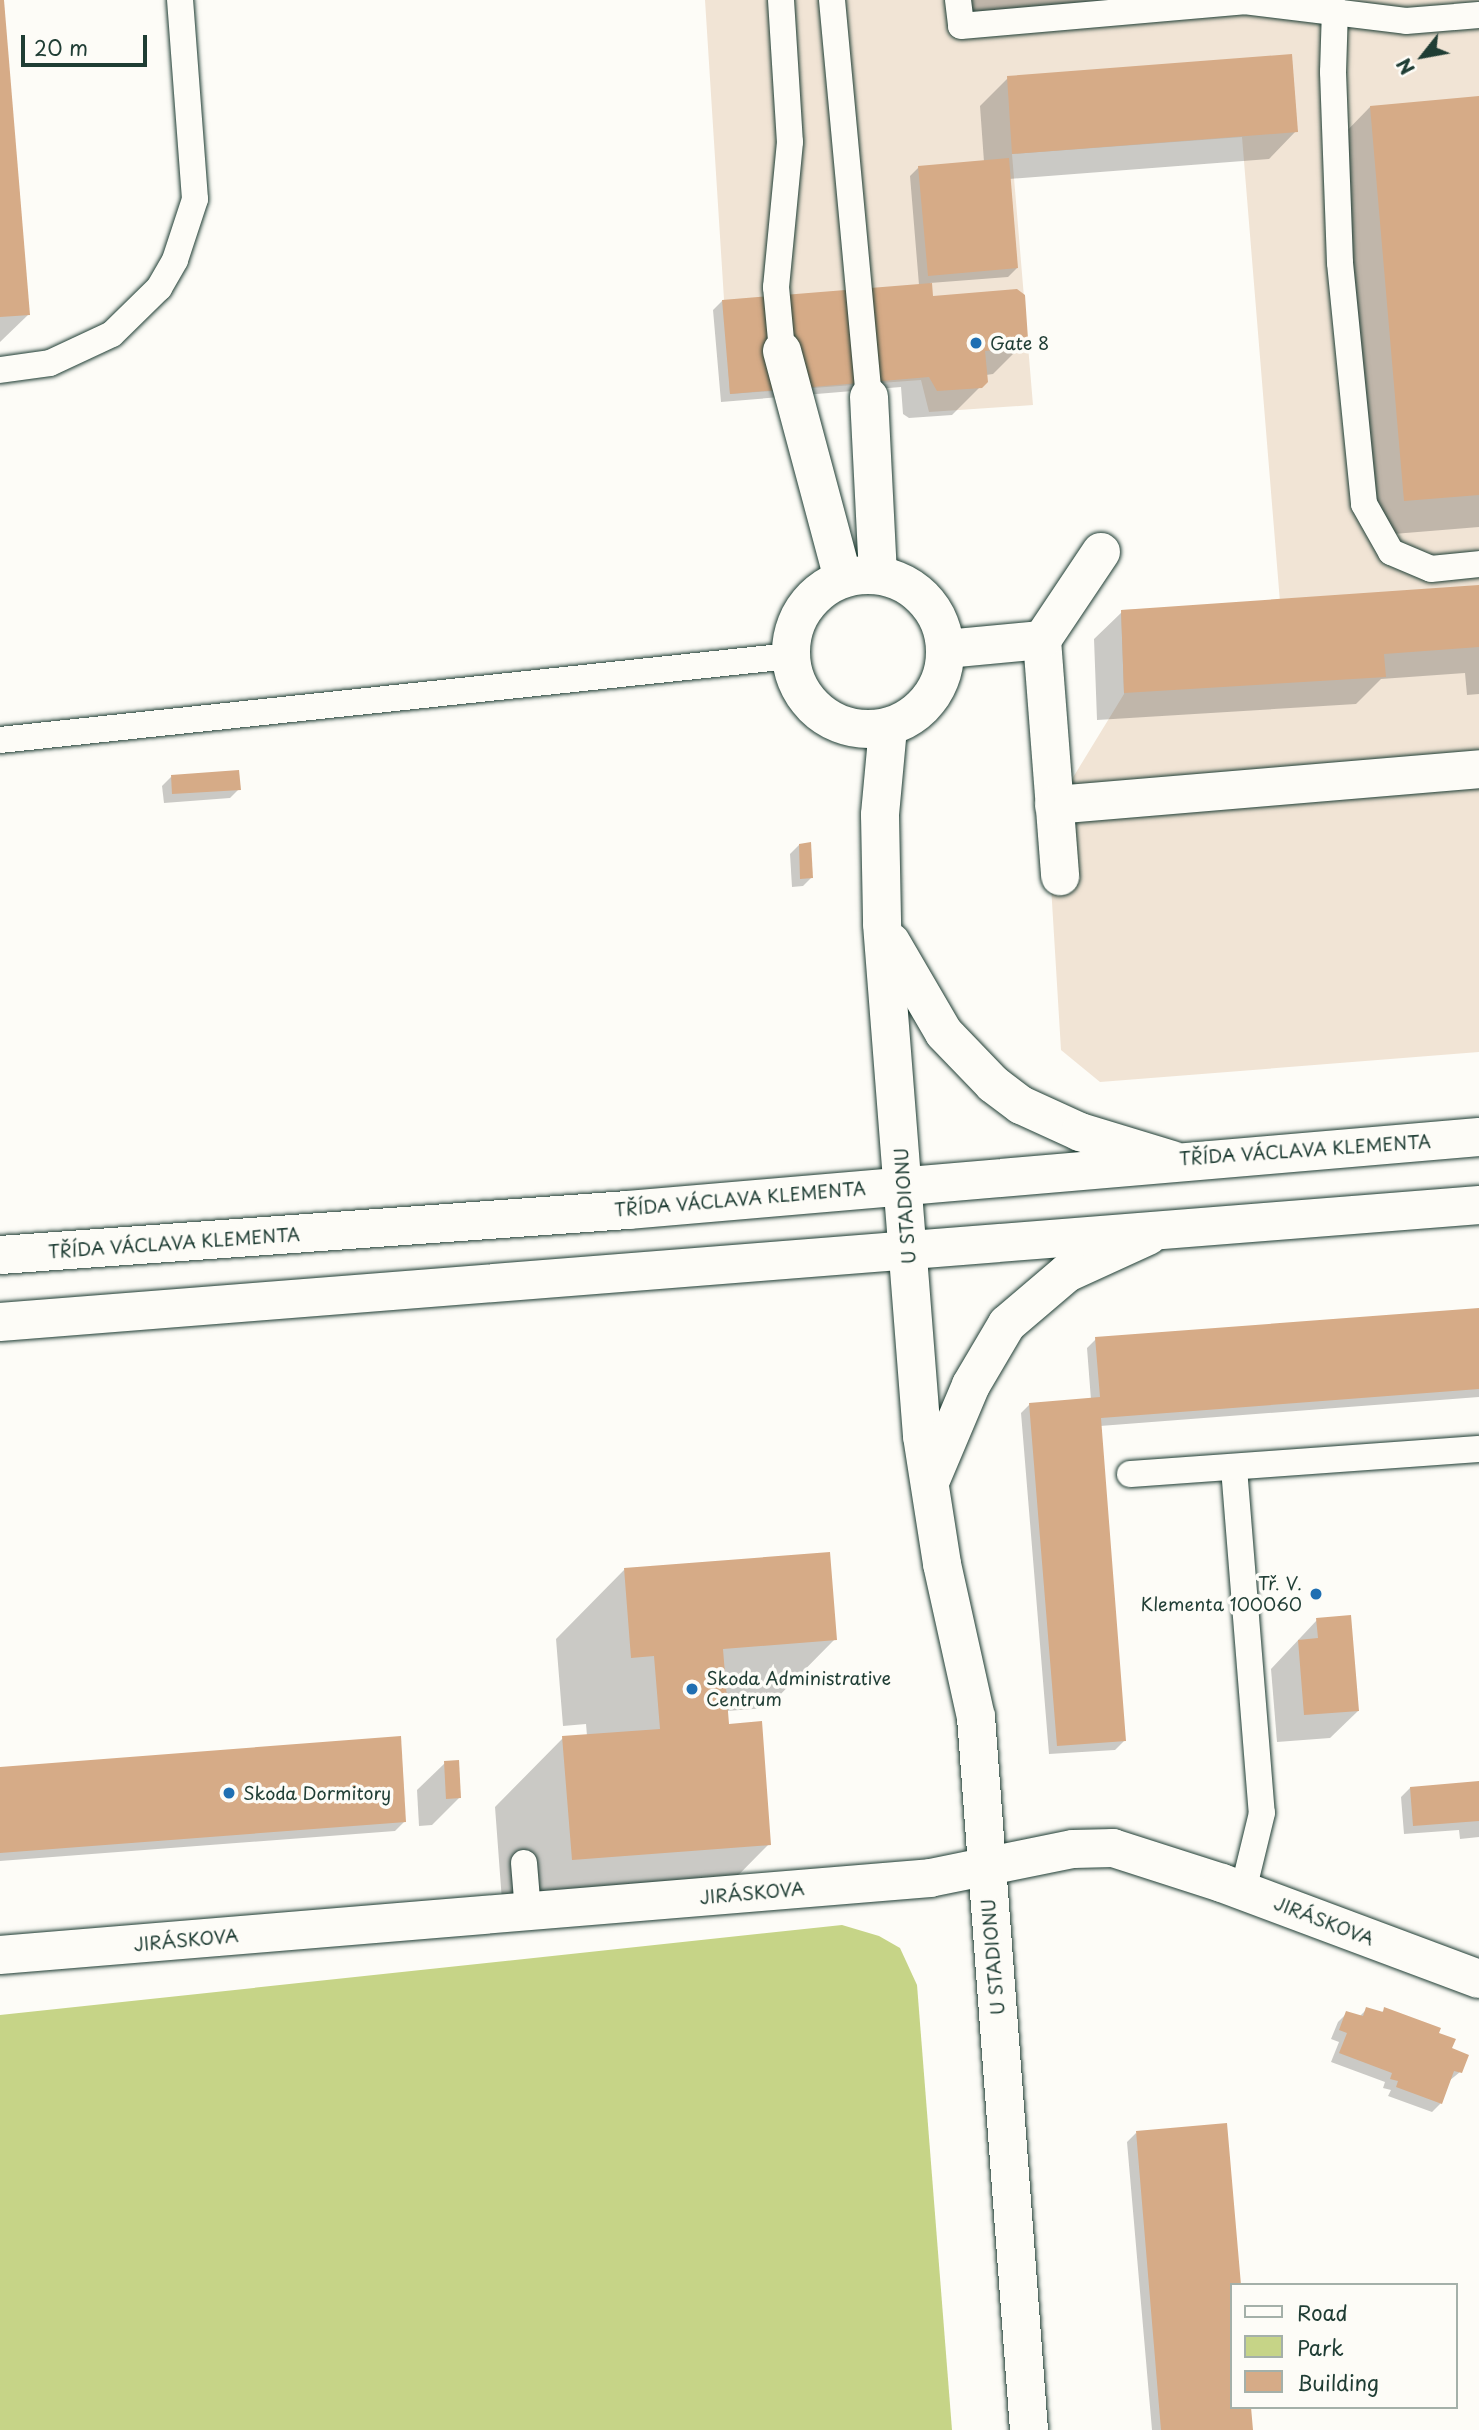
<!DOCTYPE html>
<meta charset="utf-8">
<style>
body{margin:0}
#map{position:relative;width:1479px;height:2430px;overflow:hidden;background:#fdfcf7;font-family:"Playpen Sans",sans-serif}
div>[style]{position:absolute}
.built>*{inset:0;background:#f1e4d5}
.green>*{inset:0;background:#c6d487}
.shadow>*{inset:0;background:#0003}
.building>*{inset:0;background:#d6ab87}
.roads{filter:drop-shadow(0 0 2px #1f3d34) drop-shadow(0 0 2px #1f3d34)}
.lane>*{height:26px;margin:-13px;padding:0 13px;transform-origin:13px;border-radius:13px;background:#fdfcf7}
.street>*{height:38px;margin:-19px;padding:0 19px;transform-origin:19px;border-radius:19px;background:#fdfcf7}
.street>.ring{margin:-19px;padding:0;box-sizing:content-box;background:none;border:38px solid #fdfcf7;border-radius:50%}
.secondary>*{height:38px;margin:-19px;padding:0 19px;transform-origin:19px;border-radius:19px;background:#fdfcf7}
.dots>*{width:19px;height:19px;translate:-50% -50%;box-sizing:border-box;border:4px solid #fdfcf7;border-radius:50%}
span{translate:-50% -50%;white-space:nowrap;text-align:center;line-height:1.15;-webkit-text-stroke:7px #fdfcf7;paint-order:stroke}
.poi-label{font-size:18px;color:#1f3d34}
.left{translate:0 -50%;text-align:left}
.right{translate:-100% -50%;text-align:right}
.street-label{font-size:18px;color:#1f3d34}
.legend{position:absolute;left:1230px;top:2283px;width:228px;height:126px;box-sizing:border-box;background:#fdfcf7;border:2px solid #a4b0a9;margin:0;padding:9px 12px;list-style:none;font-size:21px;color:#1f3d34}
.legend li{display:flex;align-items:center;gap:14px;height:35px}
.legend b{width:35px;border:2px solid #a4b0a9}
.north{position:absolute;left:1388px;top:21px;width:70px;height:70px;-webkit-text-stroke:5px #fdfcf7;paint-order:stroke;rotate:239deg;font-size:19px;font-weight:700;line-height:28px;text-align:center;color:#1f3d34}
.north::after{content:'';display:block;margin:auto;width:24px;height:32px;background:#1f3d34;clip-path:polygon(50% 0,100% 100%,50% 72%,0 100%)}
.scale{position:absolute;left:21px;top:35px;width:126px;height:32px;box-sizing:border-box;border:4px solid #1f3d34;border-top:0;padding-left:9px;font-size:21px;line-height:24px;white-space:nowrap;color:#1f3d34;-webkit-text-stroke:5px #fdfcf7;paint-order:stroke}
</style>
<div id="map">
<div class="built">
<i style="clip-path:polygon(705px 0,1479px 0,1479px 1052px,1100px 1082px,1061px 1050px,1047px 820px,1124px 694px,1121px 610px,1280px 602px,1242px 137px,1012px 154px,1033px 405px,929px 412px,921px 380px,730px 394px)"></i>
</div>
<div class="green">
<i style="clip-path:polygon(842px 1925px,879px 1936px,900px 1948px,917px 1985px,952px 2430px,0 2430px,0 2015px)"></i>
</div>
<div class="shadow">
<i style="clip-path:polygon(0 0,29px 314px,0 342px)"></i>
<i style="clip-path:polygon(970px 0,1130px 0,971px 13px)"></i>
<i style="clip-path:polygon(1008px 78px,1296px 131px,1269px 159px,1009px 179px,1017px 268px,1008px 277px,930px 283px,931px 295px,1021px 346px,993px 374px,986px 375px,986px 381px,952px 415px,909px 418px,903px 414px,901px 387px,721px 402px,713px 310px,722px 301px,919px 285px,910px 176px,919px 167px,984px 162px,980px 106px)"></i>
<i style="clip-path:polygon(1479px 98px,1479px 527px,1369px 536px,1335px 143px,1370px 107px)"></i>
<i style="clip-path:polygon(1479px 587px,1479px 694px,1467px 695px,1465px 673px,1381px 679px,1356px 704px,1097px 720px,1094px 639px,1122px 612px)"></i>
<i style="clip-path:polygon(171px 777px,239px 789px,230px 798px,164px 803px,162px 786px)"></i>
<i style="clip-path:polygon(799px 845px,812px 877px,803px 886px,792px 887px,790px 854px)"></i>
<i style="clip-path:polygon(1479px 1310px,1479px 1397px,1100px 1426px,1124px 1741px,1115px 1750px,1049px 1754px,1021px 1413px,1030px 1404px,1091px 1400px,1087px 1348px,1096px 1339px)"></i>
<i style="clip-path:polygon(624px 1570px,835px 1639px,767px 1708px,726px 1711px,728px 1726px,769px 1844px,701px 1913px,504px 1928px,495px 1807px,563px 1738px,587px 1736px,586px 1724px,563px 1726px,556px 1639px)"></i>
<i style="clip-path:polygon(1317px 1620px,1358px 1711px,1330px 1738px,1277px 1742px,1271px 1669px)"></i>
<i style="clip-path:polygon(445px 1763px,460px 1797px,432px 1825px,419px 1826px,417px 1790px)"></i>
<i style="clip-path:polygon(0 1768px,404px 1822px,395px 1831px,0 1861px)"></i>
<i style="clip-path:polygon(1479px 1782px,1479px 1837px,1460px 1839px,1459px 1830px,1404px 1834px,1401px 1797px,1410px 1788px)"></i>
<i style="clip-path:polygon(1367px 2009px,1380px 2014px,1385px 2009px,1437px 2034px,1450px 2049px,1460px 2072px,1449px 2081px,1441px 2103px,1432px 2112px,1388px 2096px,1391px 2090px,1383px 2088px,1385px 2082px,1331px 2062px,1339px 2042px,1331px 2039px,1338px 2022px,1347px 2013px,1359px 2017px)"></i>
<i style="clip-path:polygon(1136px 2133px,1232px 2285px,1232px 2407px,1251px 2430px,1152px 2430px,1127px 2142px)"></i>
</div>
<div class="building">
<i style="clip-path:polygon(0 0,4px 0,30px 315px,0 317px)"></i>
<i style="clip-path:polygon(1292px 54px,1298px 132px,1012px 154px,1007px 76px)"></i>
<i style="clip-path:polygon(1479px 96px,1479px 495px,1404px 501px,1370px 106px)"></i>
<i style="clip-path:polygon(1009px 158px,1018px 268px,928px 276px,918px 166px)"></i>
<i style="clip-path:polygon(932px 283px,933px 296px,1017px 289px,1025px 295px,1028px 339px,1022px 347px,985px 351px,988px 382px,982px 388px,937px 391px,929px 377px,730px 394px,722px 300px)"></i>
<i style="clip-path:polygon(1479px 585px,1479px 647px,1384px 654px,1386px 677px,1124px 693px,1121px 610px)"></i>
<i style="clip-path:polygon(239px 770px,241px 790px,172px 794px,171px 775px)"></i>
<i style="clip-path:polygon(811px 842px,813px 878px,800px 879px,799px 844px)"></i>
<i style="clip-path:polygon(1479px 1308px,1479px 1389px,1101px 1418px,1126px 1741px,1057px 1746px,1029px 1403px,1100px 1397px,1095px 1337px)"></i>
<i style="clip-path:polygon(830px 1552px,837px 1640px,723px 1649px,729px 1724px,762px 1721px,771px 1845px,572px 1860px,562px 1736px,660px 1729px,654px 1656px,631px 1658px,624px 1568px)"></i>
<i style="clip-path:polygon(1351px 1615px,1359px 1711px,1304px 1715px,1298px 1640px,1318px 1638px,1316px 1618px)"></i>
<i style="clip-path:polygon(401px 1736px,406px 1822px,0 1853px,0 1767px)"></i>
<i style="clip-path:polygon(459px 1760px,461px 1798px,446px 1799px,444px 1761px)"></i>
<i style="clip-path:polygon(1479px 1781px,1479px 1821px,1413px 1826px,1410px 1787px)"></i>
<i style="clip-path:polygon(1366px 2007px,1383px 2012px,1384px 2007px,1441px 2028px,1439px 2033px,1456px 2039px,1452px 2048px,1469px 2055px,1462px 2073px,1454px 2071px,1442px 2104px,1396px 2087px,1398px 2081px,1390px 2079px,1392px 2073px,1339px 2053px,1347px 2033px,1339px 2030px,1346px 2011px,1363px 2016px)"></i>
<i style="clip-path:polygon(1227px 2123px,1241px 2285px,1232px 2285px,1232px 2407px,1251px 2407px,1253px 2430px,1161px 2430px,1136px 2131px)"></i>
</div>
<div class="roads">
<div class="lane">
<i style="left:781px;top:0;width:142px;rotate:86.4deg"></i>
<i style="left:790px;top:142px;width:146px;rotate:95.5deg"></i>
<i style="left:776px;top:287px;width:64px;rotate:84.6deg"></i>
<i style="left:832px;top:0;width:399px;rotate:84.7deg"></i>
<i style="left:958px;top:0;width:26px;rotate:83deg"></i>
<i style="left:961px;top:26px;width:284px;rotate:-5deg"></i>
<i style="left:1244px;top:1px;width:163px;rotate:7deg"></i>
<i style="left:1406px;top:21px;width:73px;rotate:-4.7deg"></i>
<i style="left:1335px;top:9px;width:63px;rotate:91.8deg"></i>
<i style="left:1333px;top:72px;width:191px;rotate:87.9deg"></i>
<i style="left:1340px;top:263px;width:242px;rotate:84.3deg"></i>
<i style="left:1364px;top:504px;width:55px;rotate:60.6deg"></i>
<i style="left:1391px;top:552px;width:43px;rotate:23deg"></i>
<i style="left:1431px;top:569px;width:48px;rotate:-5.9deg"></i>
<i style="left:0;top:370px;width:50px;rotate:-8deg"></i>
<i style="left:50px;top:363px;width:68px;rotate:-25.1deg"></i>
<i style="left:112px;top:334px;width:66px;rotate:-44.4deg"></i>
<i style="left:159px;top:288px;width:32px;rotate:-60deg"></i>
<i style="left:175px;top:260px;width:64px;rotate:-71.8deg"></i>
<i style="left:195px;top:199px;width:200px;rotate:-94.3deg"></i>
<i style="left:0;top:740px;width:794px;rotate:-6.07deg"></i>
<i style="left:1234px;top:1468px;width:346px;rotate:85.4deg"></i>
<i style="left:1262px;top:1813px;width:80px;rotate:103.7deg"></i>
<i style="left:1130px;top:1474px;width:350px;rotate:-4.1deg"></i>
<i style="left:524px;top:1863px;width:49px;rotate:85.3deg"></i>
</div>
<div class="street">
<i style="left:782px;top:351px;width:235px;rotate:75deg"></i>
<i style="left:869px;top:397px;width:177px;rotate:87.1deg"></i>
<i class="ring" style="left:791px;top:575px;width:116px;height:116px"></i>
<i style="left:1042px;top:640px;width:237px;rotate:85.6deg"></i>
<i style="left:946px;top:649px;width:96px;rotate:-5.4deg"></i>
<i style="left:1042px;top:640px;width:106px;rotate:-56.2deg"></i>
<i style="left:888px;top:728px;width:87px;rotate:95.3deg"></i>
<i style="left:880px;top:815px;width:109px;rotate:88.9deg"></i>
<i style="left:882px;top:924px;width:514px;rotate:85.53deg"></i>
<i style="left:922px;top:1436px;width:130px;rotate:81.1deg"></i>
<i style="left:942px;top:1564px;width:157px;rotate:77.5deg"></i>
<i style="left:976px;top:1717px;width:715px;rotate:85.75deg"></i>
<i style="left:1054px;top:805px;width:427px;rotate:-4.8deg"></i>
<i style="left:891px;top:942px;width:105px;rotate:59.8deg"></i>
<i style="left:944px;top:1033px;width:71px;rotate:46.1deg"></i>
<i style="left:993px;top:1084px;width:35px;rotate:37deg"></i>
<i style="left:1021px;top:1105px;width:65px;rotate:24.6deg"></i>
<i style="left:1080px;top:1132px;width:96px;rotate:16.9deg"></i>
<i style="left:930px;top:1482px;width:105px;rotate:-67.1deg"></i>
<i style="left:971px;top:1385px;width:71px;rotate:-59.5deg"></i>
<i style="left:1007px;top:1324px;width:79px;rotate:-40.4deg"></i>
<i style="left:1067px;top:1273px;width:89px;rotate:-24.6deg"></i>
<i style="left:0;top:1955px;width:933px;rotate:-4.73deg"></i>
<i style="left:930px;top:1878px;width:146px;rotate:-11.5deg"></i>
<i style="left:1073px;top:1849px;width:40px;rotate:-1.4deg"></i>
<i style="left:1113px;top:1848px;width:114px;rotate:17.8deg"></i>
<i style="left:1222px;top:1883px;width:274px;rotate:20.5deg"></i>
</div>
<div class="secondary">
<i style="left:0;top:1255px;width:630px;rotate:-4.1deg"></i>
<i style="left:628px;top:1210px;width:854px;rotate:-4.9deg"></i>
<i style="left:0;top:1322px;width:1484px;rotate:-4.52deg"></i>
</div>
</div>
<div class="dots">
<i style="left:976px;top:343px;background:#1f6fb2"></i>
<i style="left:1316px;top:1594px;background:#1f6fb2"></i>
<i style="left:692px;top:1689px;background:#1f6fb2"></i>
<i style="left:229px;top:1793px;background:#1f6fb2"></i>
</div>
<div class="poi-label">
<span class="left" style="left:990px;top:343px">Gate 8</span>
<span class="right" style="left:1302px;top:1594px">Tř. V.<br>Klementa 100060</span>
<span class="left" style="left:706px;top:1689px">Skoda Administrative<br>Centrum</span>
<span class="left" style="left:243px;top:1793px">Skoda Dormitory</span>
</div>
<div class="street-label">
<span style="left:1305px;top:1150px;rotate:-4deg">TŘÍDA VÁCLAVA KLEMENTA</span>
<span style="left:740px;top:1199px;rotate:-5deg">TŘÍDA VÁCLAVA KLEMENTA</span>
<span style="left:905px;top:1206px;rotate:-94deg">U STADIONU</span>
<span style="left:174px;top:1243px;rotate:-4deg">TŘÍDA VÁCLAVA KLEMENTA</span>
<span style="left:752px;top:1893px;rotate:-5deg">JIRÁSKOVA</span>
<span style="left:1324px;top:1921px;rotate:21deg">JIRÁSKOVA</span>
<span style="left:186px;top:1940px;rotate:-5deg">JIRÁSKOVA</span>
<span style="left:993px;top:1957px;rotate:-95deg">U STADIONU</span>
</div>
<ul class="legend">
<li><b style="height:9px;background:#fdfcf7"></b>Road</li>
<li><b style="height:19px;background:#c6d487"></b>Park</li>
<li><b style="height:19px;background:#d6ab87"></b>Building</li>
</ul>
<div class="north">N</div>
<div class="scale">20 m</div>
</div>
